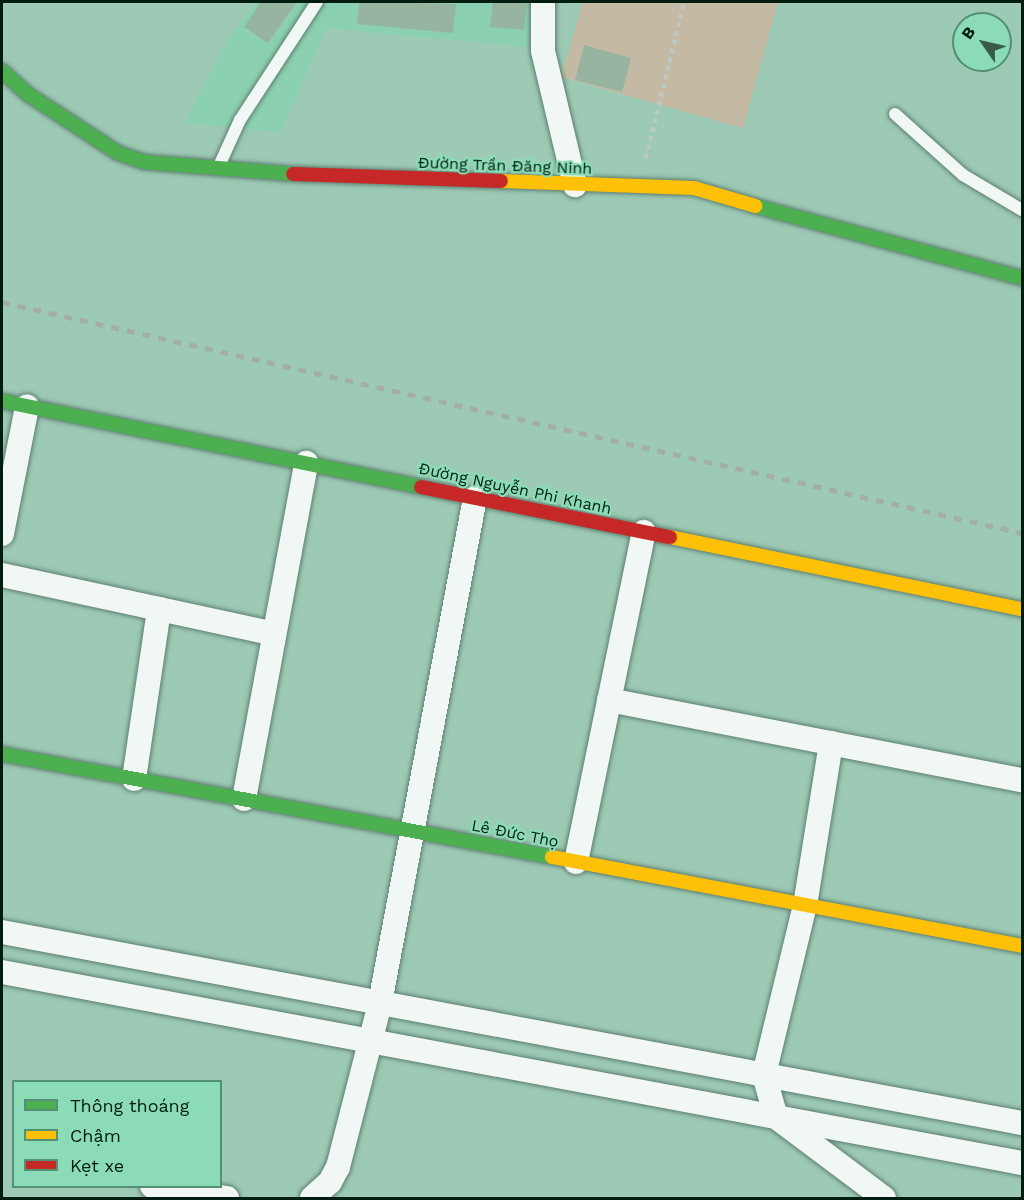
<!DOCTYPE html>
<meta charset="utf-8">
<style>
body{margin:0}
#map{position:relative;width:1024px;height:1200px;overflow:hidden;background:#9dcab5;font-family:"Work Sans",sans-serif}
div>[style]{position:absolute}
.built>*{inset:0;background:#8bd1b1}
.green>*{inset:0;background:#c4baa3}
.building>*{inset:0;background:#96b49f}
.path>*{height:4px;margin-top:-2px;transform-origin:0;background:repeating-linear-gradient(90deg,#bcc9c3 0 4.5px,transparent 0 9px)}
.roads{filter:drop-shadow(0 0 2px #5e7f70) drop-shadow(0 0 2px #5e7f70)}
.lane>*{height:12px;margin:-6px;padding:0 6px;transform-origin:6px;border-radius:6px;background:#f0f7f4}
.street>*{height:24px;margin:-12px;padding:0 12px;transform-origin:12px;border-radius:12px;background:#f0f7f4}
.fast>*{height:14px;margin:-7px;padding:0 7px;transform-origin:7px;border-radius:7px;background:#4caf50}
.slow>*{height:14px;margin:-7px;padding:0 7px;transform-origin:7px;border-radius:7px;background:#ffc107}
.jam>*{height:14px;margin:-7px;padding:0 7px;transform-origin:7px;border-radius:7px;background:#c62828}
.rail>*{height:4.5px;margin-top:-2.25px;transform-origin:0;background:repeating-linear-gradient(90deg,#a4aea9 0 8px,transparent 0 16px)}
span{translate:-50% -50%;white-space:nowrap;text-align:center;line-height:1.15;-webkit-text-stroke:4.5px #8bdcb6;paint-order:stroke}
.street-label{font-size:16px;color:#001d10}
.frame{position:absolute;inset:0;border:3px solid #001d10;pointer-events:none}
.legend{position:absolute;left:12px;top:1080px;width:210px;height:108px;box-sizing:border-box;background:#8bdcb6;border:2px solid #539074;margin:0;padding:8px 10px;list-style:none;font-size:18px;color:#001d10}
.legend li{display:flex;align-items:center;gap:12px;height:30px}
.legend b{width:30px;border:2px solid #539074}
.north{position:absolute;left:952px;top:12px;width:60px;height:60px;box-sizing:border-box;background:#8bdcb6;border:2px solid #539074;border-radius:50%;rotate:304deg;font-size:16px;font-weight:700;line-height:24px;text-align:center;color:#001d10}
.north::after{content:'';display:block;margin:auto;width:21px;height:27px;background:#375a4a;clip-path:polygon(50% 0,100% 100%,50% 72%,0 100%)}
</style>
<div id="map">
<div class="built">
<i style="clip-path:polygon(256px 2px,533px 2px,529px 47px,327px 28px,280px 132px,185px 123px,226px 44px)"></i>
</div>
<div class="green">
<i style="clip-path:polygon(583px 2px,778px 2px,743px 128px,561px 77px)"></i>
</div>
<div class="building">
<i style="clip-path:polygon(261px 2px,297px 2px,268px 43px,244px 27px)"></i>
<i style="clip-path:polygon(359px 2px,456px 4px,453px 33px,357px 24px)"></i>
<i style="clip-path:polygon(493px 2px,527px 2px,524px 30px,490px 27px)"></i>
<i style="clip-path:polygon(584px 45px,631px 58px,622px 92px,575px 80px)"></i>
</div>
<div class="path">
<i style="left:646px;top:158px;width:161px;rotate:-76.3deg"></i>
</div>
<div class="roads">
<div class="lane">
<i style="left:895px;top:114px;width:91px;rotate:41.9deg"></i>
<i style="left:963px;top:175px;width:69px;rotate:30.7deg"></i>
<i style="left:219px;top:166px;width:51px;rotate:-65.5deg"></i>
<i style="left:240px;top:120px;width:141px;rotate:-56.9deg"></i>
</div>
<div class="street">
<i style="left:543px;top:2px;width:49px;rotate:90deg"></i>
<i style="left:543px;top:51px;width:138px;rotate:76.6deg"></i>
<i style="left:2px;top:534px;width:130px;rotate:-78.9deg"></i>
<i style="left:2px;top:575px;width:278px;rotate:12.2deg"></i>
<i style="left:609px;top:700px;width:421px;rotate:11deg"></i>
<i style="left:831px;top:743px;width:164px;rotate:99.1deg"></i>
<i style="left:805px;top:905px;width:175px;rotate:103.6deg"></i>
<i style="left:764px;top:1075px;width:44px;rotate:74.1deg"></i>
<i style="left:776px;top:1117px;width:135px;rotate:36.9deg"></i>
<i style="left:134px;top:779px;width:172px;rotate:-81.6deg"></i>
<i style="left:244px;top:799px;width:342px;rotate:-79.5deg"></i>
<i style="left:576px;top:862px;width:337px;rotate:-78.4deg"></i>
<i style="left:2px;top:932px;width:1038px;rotate:10.61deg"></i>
<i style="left:2px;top:972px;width:1038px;rotate:10.61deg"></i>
<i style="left:152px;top:1186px;width:76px;rotate:9.1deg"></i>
<i style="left:312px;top:1198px;width:24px;rotate:-42deg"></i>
<i style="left:330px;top:1182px;width:17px;rotate:-62deg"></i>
<i style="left:338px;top:1167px;width:169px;rotate:-75.6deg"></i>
<i style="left:380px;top:1003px;width:514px;rotate:-79.35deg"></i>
</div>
<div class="fast">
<i style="left:2px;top:71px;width:36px;rotate:42deg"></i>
<i style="left:29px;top:95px;width:106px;rotate:33.1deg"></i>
<i style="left:118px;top:153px;width:28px;rotate:19deg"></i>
<i style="left:144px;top:162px;width:149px;rotate:4.6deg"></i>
<i style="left:755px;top:206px;width:277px;rotate:15.1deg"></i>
<i style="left:2px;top:401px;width:428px;rotate:11.6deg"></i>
<i style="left:2px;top:754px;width:560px;rotate:10.61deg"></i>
</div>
<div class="slow">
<i style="left:501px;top:181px;width:193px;rotate:2.1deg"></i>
<i style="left:694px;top:188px;width:64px;rotate:16.4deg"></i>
<i style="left:670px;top:537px;width:359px;rotate:11.6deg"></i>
<i style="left:552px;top:857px;width:478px;rotate:10.7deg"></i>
</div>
<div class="jam">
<i style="left:293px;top:174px;width:208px;rotate:1.9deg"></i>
<i style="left:421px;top:487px;width:254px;rotate:11.4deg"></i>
</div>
</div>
<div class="rail">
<i style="left:2px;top:302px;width:1046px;rotate:12.76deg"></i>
</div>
<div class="street-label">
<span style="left:505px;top:166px;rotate:2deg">Đường Trần Đăng Ninh</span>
<span style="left:515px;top:489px;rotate:12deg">Đường Nguyễn Phi Khanh</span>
<span style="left:515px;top:834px;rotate:11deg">Lê Đức Thọ</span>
</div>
<div class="frame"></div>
<ul class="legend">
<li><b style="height:8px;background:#4caf50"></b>Thông thoáng</li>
<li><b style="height:8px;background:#ffc107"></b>Chậm</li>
<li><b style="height:8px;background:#c62828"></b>Kẹt xe</li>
</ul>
<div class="north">B</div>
</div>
